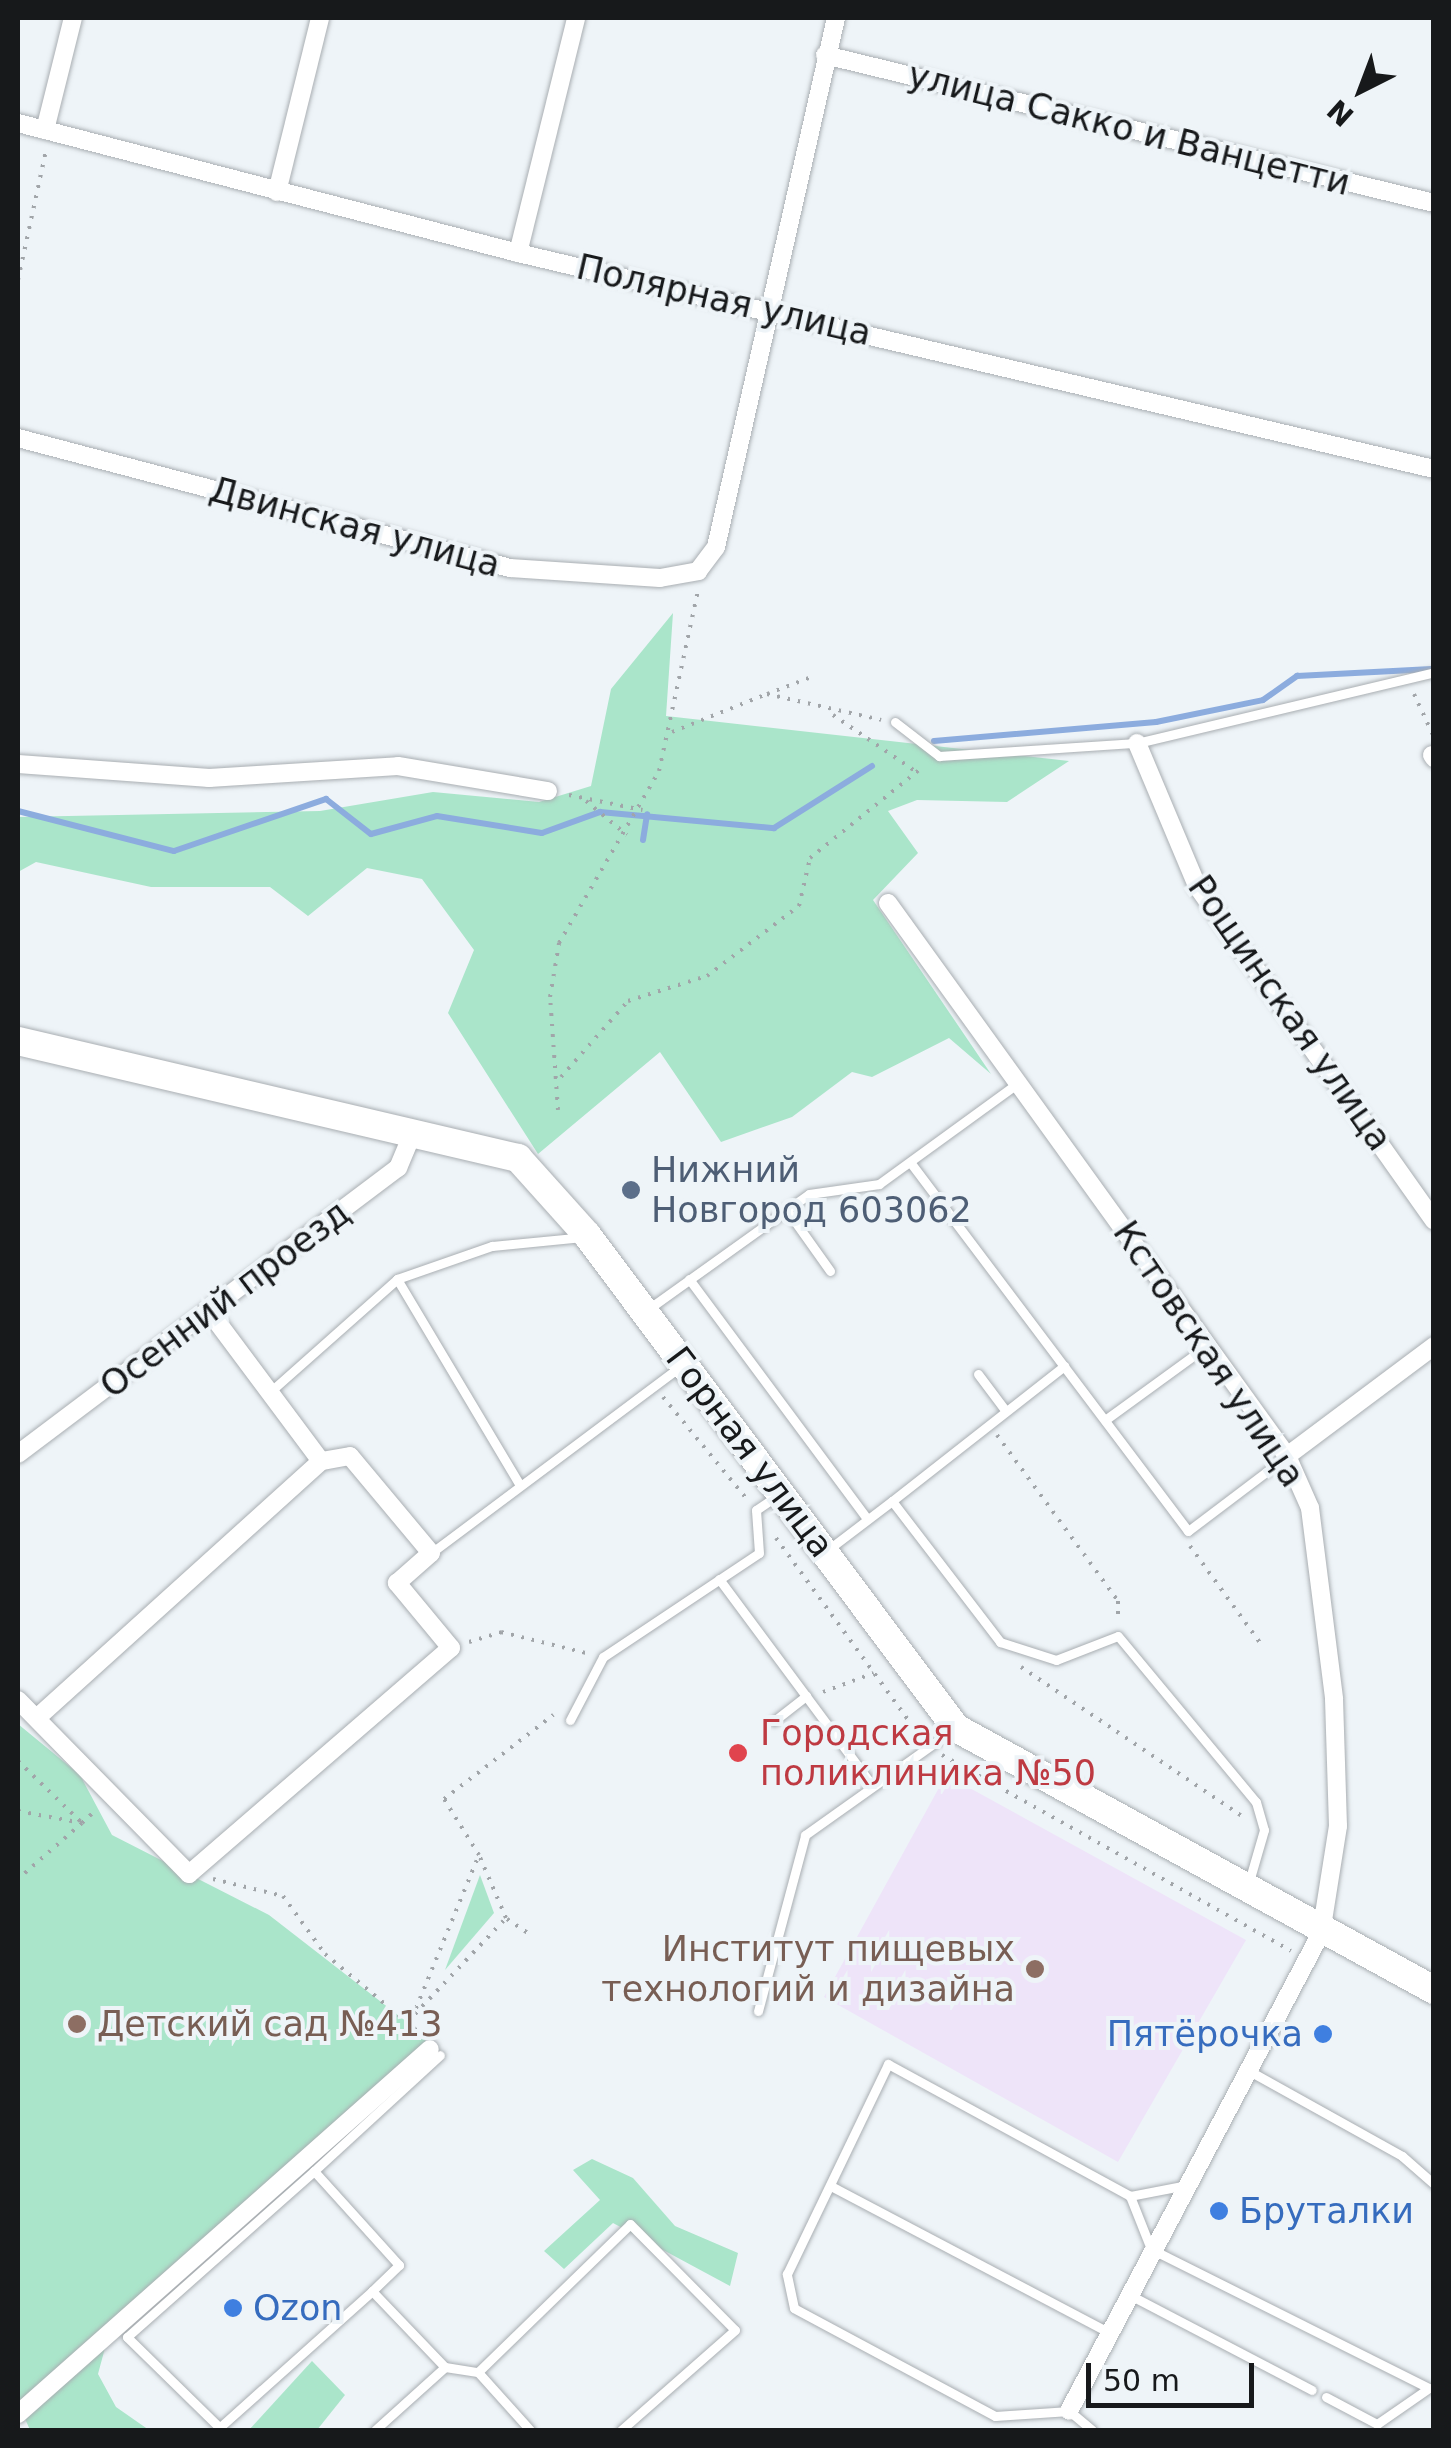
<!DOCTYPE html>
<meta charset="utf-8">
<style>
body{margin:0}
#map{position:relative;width:1451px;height:2448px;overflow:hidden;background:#eef4f8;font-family:"DejaVu Sans",sans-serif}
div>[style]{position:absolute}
.education>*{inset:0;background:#eee4f9}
.green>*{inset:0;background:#aae5ca}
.stream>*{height:6px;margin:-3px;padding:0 3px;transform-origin:3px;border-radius:3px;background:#8cacde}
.path>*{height:4px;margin-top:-2px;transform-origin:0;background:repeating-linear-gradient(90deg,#a1a5a9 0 2.5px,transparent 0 10.5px)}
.roads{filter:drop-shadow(0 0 2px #a9aeb2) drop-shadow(0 0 2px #a9aeb2)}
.lane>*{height:9px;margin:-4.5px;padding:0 4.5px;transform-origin:4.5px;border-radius:4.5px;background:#fff}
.street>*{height:18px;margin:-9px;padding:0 9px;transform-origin:9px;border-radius:9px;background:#fff}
.secondary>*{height:28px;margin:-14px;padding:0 14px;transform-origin:14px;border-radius:14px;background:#fff}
.dots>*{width:28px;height:28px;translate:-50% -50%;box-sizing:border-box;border:5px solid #eef4f8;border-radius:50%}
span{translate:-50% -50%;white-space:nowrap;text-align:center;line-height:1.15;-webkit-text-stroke:8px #eef4f8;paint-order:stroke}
.street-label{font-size:35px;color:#17191b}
.service-label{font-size:35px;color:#4e5e75}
.left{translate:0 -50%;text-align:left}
.health-label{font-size:35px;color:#be3a42}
.education-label{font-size:35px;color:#785e54}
.right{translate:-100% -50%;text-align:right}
.shop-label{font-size:35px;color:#366cbe}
.frame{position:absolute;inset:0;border:20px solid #17191b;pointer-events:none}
.north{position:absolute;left:1311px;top:40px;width:100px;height:100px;-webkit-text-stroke:8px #eef4f8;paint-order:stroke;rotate:222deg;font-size:28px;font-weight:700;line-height:40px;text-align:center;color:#17191b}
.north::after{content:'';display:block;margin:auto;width:35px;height:45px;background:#17191b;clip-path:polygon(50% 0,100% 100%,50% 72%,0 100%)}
.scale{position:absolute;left:1086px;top:2363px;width:168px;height:45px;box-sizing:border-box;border:5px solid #17191b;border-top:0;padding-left:12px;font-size:30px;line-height:35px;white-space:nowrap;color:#17191b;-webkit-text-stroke:8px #eef4f8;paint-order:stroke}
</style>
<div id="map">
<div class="education">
<i style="clip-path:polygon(946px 1775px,1246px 1940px,1118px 2162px,824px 1997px)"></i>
</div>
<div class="green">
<i style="clip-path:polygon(673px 613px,666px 716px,1069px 761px,1007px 802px,917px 800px,888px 811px,918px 853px,873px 900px,991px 1074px,949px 1038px,872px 1077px,852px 1072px,792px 1117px,721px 1142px,660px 1052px,538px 1154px,448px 1013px,474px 950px,422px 879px,367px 868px,308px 916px,270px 887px,151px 887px,36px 862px,18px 872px,18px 817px,320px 811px,433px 792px,539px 802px,591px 786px,611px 689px)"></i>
<i style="clip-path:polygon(18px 1724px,80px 1775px,112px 1835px,269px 1915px,425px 2036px,427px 2059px,105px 2348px,98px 2374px,116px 2407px,149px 2430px,30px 2430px,18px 2403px)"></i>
<i style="clip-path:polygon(480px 1875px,494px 1913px,445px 1970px)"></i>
<i style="clip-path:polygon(592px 2159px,633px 2178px,675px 2226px,738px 2253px,730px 2286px,613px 2223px,564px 2269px,544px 2251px,600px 2200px,573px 2170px)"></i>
<i style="clip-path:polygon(312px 2361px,345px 2395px,317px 2430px,249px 2430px)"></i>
</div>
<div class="stream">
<i style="left:934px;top:741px;width:223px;rotate:-4.9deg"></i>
<i style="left:1156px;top:722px;width:109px;rotate:-11.6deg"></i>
<i style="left:1263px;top:700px;width:42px;rotate:-35.2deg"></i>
<i style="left:1297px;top:676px;width:135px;rotate:-3deg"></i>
<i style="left:18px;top:811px;width:161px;rotate:14.4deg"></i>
<i style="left:174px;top:851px;width:161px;rotate:-18.9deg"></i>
<i style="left:326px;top:799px;width:57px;rotate:37.9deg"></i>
<i style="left:371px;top:834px;width:68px;rotate:-15.3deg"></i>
<i style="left:437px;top:816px;width:106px;rotate:9.2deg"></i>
<i style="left:542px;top:833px;width:62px;rotate:-19.9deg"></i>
<i style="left:600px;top:812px;width:175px;rotate:5.3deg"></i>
<i style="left:774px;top:828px;width:116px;rotate:-32.3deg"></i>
<i style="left:643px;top:840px;width:26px;rotate:-81deg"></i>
</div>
<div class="path">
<i style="left:18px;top:280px;width:133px;rotate:-77.8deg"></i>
<i style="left:767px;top:694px;width:50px;rotate:-21deg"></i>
<i style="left:1414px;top:694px;width:45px;rotate:65.1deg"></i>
<i style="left:833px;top:715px;width:99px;rotate:34.3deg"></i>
<i style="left:672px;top:732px;width:102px;rotate:-21.8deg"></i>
<i style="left:767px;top:694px;width:117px;rotate:12.8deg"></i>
<i style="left:569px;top:795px;width:75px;rotate:11.6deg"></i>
<i style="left:586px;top:801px;width:53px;rotate:39.7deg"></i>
<i style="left:561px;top:1077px;width:101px;rotate:-48.6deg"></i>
<i style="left:628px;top:1001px;width:83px;rotate:-17.6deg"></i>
<i style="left:707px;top:976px;width:116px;rotate:-37.3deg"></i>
<i style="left:799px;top:906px;width:49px;rotate:-77.1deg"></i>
<i style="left:810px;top:858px;width:146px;rotate:-38.9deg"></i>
<i style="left:558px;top:1110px;width:113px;rotate:-94deg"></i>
<i style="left:550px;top:997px;width:55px;rotate:-80.5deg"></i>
<i style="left:559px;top:943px;width:199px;rotate:-59.8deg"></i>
<i style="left:659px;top:771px;width:185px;rotate:-77.8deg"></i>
<i style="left:663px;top:1397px;width:131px;rotate:50.6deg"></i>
<i style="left:997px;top:1435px;width:205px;rotate:53.9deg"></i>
<i style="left:1118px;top:1601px;width:20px;rotate:90deg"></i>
<i style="left:776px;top:1538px;width:245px;rotate:54deg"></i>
<i style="left:1190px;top:1546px;width:125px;rotate:54.1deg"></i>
<i style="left:469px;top:1642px;width:34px;rotate:-17deg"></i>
<i style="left:501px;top:1632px;width:88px;rotate:13.9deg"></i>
<i style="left:1021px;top:1667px;width:267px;rotate:34deg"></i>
<i style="left:823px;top:1692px;width:54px;rotate:-20.4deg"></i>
<i style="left:942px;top:1755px;width:400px;rotate:29.3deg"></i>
<i style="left:18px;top:1761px;width:89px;rotate:44.1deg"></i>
<i style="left:82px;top:1823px;width:85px;rotate:138.8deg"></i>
<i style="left:18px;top:1811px;width:65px;rotate:10.6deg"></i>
<i style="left:82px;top:1823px;width:19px;rotate:-43deg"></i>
<i style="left:213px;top:1879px;width:72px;rotate:13.7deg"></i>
<i style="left:283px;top:1896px;width:72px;rotate:54.1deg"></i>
<i style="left:325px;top:1954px;width:125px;rotate:39.8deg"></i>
<i style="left:507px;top:1919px;width:30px;rotate:34deg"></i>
<i style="left:415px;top:2014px;width:132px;rotate:-46.5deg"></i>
<i style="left:506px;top:1918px;width:69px;rotate:-113.2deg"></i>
<i style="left:412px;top:2018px;width:176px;rotate:-67.7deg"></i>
<i style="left:479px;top:1855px;width:66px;rotate:-122deg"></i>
<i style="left:444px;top:1799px;width:138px;rotate:-37.6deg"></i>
</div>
<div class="roads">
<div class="lane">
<i style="left:895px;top:722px;width:56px;rotate:37.7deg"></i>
<i style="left:939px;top:756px;width:198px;rotate:-3.8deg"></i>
<i style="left:1137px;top:743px;width:305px;rotate:-13.4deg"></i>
<i style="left:910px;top:1162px;width:462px;rotate:53deg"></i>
<i style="left:1188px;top:1531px;width:124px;rotate:-37.1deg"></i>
<i style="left:786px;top:1209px;width:76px;rotate:54.6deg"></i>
<i style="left:397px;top:1279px;width:240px;rotate:59.2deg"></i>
<i style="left:689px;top:1279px;width:299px;rotate:53.4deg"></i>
<i style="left:647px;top:1310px;width:199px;rotate:-35.6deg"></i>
<i style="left:809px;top:1194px;width:71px;rotate:-8.1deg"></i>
<i style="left:879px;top:1184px;width:172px;rotate:-36deg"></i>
<i style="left:978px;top:1374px;width:45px;rotate:53.1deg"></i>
<i style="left:271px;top:1391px;width:169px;rotate:-41.6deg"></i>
<i style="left:397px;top:1279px;width:101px;rotate:-19.2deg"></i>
<i style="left:492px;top:1246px;width:91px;rotate:-5.6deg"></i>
<i style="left:1105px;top:1420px;width:126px;rotate:-36deg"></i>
<i style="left:892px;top:1501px;width:219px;rotate:-38.1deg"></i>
<i style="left:829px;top:1549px;width:79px;rotate:-37.3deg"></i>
<i style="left:892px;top:1501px;width:178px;rotate:52.5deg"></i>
<i style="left:1000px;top:1642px;width:59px;rotate:17.8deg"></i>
<i style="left:1056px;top:1660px;width:66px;rotate:-21.2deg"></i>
<i style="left:1118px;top:1636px;width:216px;rotate:50.3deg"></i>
<i style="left:1256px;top:1802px;width:29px;rotate:74deg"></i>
<i style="left:1264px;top:1830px;width:57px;rotate:106.2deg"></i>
<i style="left:431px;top:1553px;width:314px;rotate:-36.8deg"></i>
<i style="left:719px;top:1579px;width:253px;rotate:53.4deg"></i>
<i style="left:570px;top:1720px;width:71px;rotate:-62.4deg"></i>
<i style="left:603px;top:1657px;width:187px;rotate:-33.7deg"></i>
<i style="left:759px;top:1553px;width:43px;rotate:-94deg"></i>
<i style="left:756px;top:1510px;width:23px;rotate:-34deg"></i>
<i style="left:774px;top:1721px;width:41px;rotate:-38deg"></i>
<i style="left:758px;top:2011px;width:182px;rotate:-75deg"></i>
<i style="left:805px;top:1835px;width:183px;rotate:-35.4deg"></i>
<i style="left:1253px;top:2073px;width:171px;rotate:29.1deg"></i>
<i style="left:1402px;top:2156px;width:43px;rotate:41.2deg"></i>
<i style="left:314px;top:2171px;width:171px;rotate:-42.6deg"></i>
<i style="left:831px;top:2186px;width:313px;rotate:27.8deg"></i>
<i style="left:1130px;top:2196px;width:58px;rotate:-10.9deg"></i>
<i style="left:1130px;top:2295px;width:205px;rotate:27.6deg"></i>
<i style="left:1326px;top:2397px;width:58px;rotate:27.9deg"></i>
<i style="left:1377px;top:2424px;width:63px;rotate:-34.7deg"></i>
<i style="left:219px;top:2428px;width:205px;rotate:-41.8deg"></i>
<i style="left:222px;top:2430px;width:133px;rotate:-135.6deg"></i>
<i style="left:127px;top:2337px;width:250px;rotate:-41.6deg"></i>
<i style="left:314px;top:2171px;width:127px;rotate:47.9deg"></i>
<i style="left:399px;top:2265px;width:37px;rotate:136deg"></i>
<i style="left:372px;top:2291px;width:105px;rotate:46.2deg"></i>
<i style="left:375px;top:2430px;width:94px;rotate:-42deg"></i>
<i style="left:445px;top:2367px;width:33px;rotate:9deg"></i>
<i style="left:530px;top:2430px;width:78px;rotate:-131.9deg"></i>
<i style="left:478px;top:2372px;width:212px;rotate:-44.2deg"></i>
<i style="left:630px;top:2224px;width:149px;rotate:45.3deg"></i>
<i style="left:735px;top:2330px;width:152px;rotate:138.7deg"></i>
<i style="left:1092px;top:2430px;width:30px;rotate:-140deg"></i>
<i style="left:1069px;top:2411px;width:74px;rotate:176.1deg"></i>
<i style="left:995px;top:2416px;width:228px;rotate:-151.8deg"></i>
<i style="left:794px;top:2308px;width:35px;rotate:-102deg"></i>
<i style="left:787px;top:2274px;width:233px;rotate:-64.3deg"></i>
<i style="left:888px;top:2064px;width:276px;rotate:28.6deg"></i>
<i style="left:1130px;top:2196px;width:57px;rotate:68.4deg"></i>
<i style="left:1151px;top:2249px;width:310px;rotate:26.6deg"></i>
</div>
<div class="street">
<i style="left:825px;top:55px;width:627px;rotate:13.66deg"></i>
<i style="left:18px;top:123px;width:517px;rotate:14.57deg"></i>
<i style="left:518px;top:253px;width:941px;rotate:13.27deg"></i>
<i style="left:45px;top:130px;width:115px;rotate:-76deg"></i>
<i style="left:277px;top:192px;width:179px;rotate:-76.1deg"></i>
<i style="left:518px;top:253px;width:242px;rotate:-76.1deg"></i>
<i style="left:18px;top:438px;width:509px;rotate:14.8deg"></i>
<i style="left:510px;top:568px;width:150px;rotate:3.8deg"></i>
<i style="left:660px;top:578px;width:39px;rotate:-10deg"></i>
<i style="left:698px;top:571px;width:30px;rotate:-53deg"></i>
<i style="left:716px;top:547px;width:542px;rotate:-77.22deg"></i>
<i style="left:1137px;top:743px;width:155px;rotate:67.2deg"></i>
<i style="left:1197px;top:886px;width:410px;rotate:54.7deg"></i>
<i style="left:1432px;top:755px;width:4px;rotate:56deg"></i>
<i style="left:18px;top:764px;width:192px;rotate:4.2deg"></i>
<i style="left:209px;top:778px;width:189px;rotate:-3.6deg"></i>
<i style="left:398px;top:766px;width:152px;rotate:9.5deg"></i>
<i style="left:888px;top:903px;width:682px;rotate:54.19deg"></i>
<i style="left:1287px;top:1456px;width:57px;rotate:66.1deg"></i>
<i style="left:1310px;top:1508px;width:193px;rotate:82.8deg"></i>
<i style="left:1334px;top:1699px;width:127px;rotate:88.2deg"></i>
<i style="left:1338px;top:1826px;width:108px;rotate:99deg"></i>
<i style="left:1321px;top:1933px;width:540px;rotate:117.8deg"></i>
<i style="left:209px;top:1311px;width:187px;rotate:53.3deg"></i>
<i style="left:18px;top:1454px;width:476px;rotate:-37deg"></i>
<i style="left:398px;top:1168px;width:41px;rotate:-67.2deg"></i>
<i style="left:1287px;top:1456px;width:184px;rotate:-36.8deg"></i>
<i style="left:18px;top:1700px;width:244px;rotate:45.5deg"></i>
<i style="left:189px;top:1874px;width:346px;rotate:-40.8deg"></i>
<i style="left:451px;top:1648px;width:85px;rotate:-129.7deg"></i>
<i style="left:397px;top:1583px;width:45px;rotate:-41.4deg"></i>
<i style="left:431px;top:1553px;width:126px;rotate:-129.9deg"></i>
<i style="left:350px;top:1456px;width:29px;rotate:170deg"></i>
<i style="left:39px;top:1716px;width:380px;rotate:-42.1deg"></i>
<i style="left:18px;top:2414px;width:550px;rotate:-41.54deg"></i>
</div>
<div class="secondary">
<i style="left:18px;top:1041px;width:514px;rotate:13.17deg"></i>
<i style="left:518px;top:1158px;width:103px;rotate:48.1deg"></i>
<i style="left:587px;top:1235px;width:616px;rotate:53.19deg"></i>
<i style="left:956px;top:1728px;width:545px;rotate:28.73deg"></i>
</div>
</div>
<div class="dots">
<i style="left:631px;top:1190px;background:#5c6f8a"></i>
<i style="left:738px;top:1753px;background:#e0444e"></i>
<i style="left:1035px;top:1969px;background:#8d6e63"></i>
<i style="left:77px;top:2024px;background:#8d6e63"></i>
<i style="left:1323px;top:2034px;background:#3f7fe0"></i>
<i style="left:1219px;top:2211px;background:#3f7fe0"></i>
<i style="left:233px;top:2308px;background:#3f7fe0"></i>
</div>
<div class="street-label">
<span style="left:1129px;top:129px;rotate:14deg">улица Сакко и Ванцетти</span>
<span style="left:724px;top:300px;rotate:13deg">Полярная улица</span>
<span style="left:355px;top:527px;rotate:15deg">Двинская улица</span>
<span style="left:1290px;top:1013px;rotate:55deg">Рощинская улица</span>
<span style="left:225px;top:1299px;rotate:-37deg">Осенний проезд</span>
<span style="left:1209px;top:1354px;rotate:56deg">Кстовская улица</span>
<span style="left:750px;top:1452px;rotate:53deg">Горная улица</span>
</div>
<div class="service-label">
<span class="left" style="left:651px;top:1190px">Нижний<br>Новгород 603062</span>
</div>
<div class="health-label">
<span class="left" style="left:760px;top:1753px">Городская<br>поликлиника №50</span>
</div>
<div class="education-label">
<span class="right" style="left:1015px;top:1969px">Институт пищевых<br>технологий и дизайна</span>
<span class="left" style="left:97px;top:2024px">Детский сад №413</span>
</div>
<div class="shop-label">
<span class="right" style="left:1303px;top:2034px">Пятёрочка</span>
<span class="left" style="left:1239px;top:2211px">Бруталки</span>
<span class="left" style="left:253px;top:2308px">Ozon</span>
</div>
<div class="frame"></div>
<div class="north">N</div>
<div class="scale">50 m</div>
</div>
